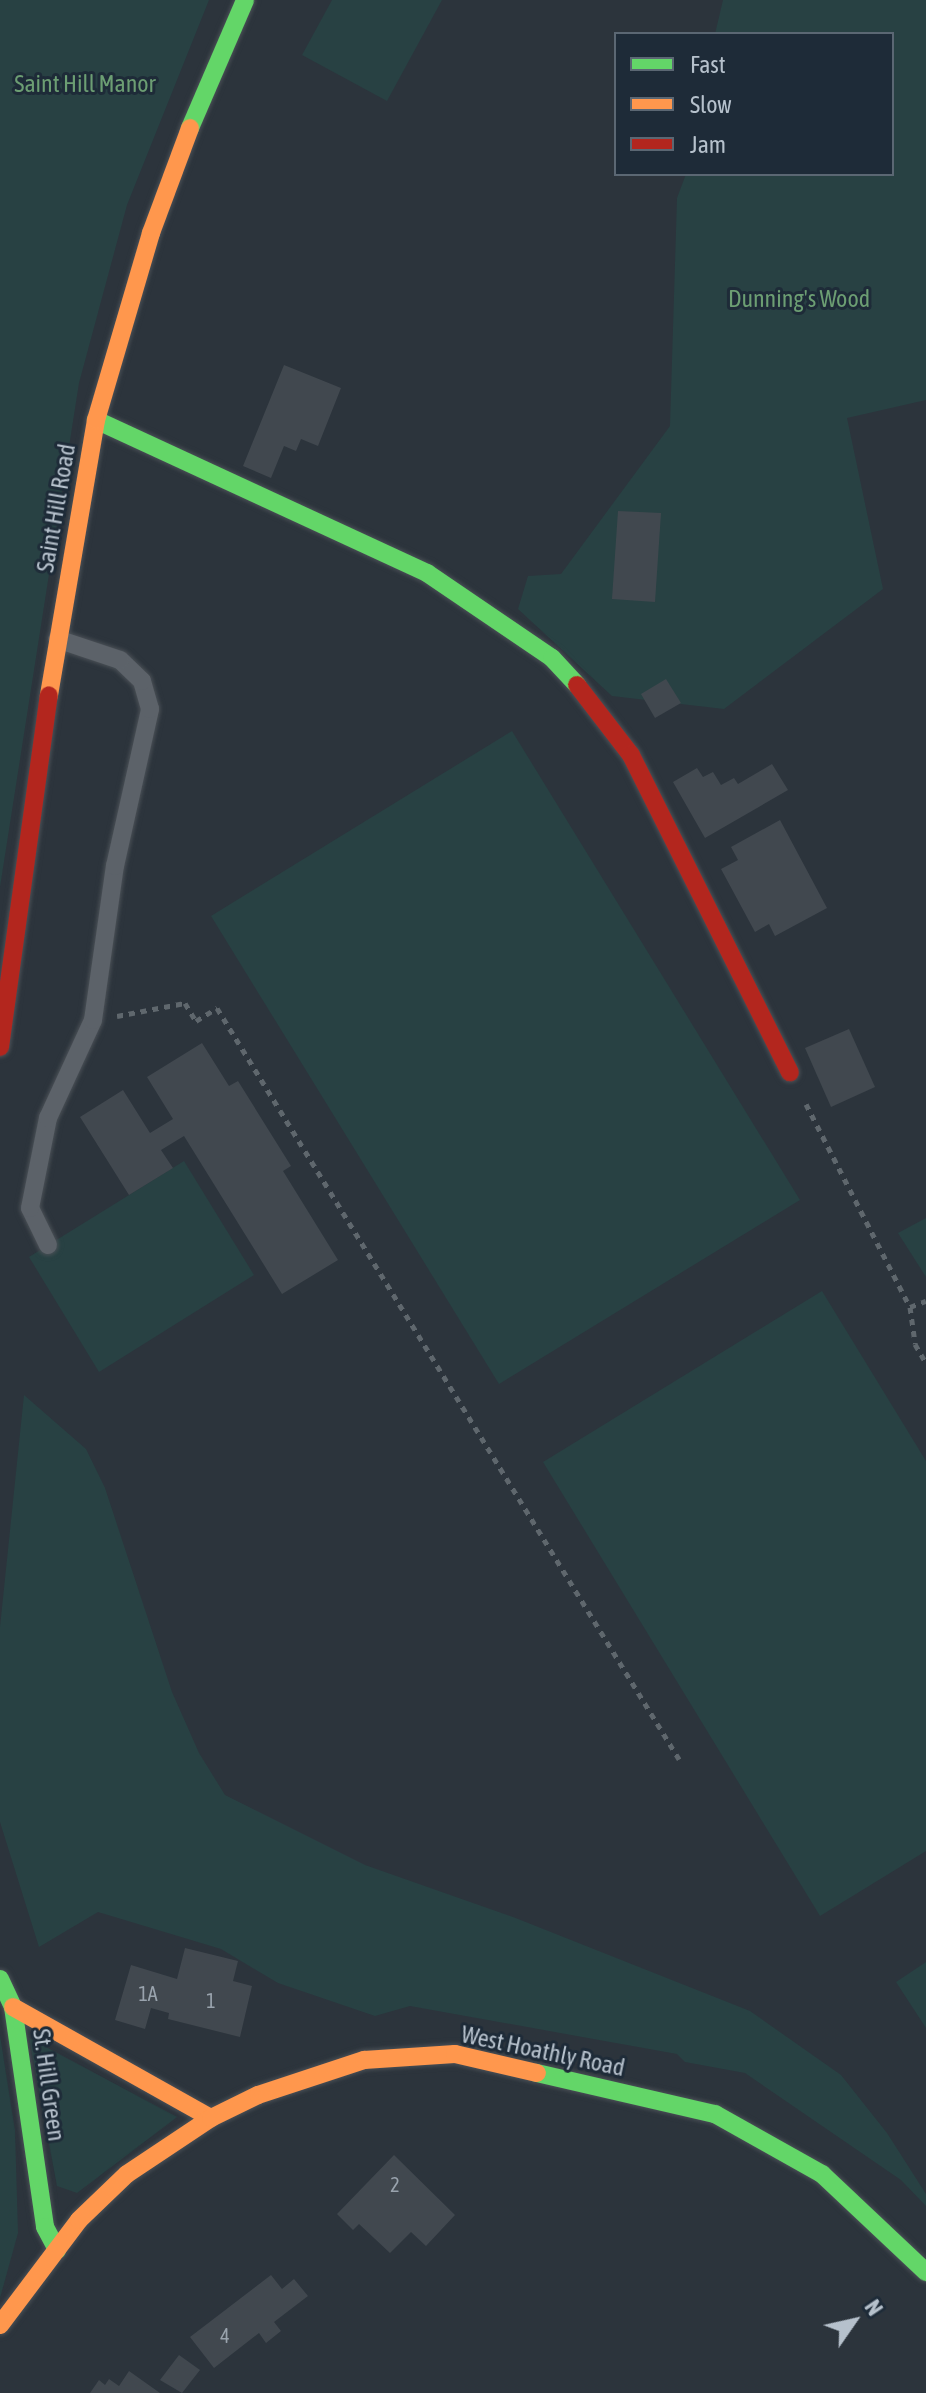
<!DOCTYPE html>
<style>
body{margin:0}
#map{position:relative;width:926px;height:2393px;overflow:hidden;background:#2c343c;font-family:"Asap Condensed",sans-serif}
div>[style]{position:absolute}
.green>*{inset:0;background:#284143}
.building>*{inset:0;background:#41484f}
.path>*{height:5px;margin-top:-2.5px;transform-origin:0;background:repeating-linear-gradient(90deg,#5f676d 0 6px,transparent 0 12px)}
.roads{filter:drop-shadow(0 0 2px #4a5056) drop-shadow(0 0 2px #4a5056)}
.lane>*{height:18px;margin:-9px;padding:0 9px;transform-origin:9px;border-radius:9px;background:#5c6269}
.fast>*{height:18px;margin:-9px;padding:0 9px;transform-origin:9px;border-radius:9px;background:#63d668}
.slow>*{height:18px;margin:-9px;padding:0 9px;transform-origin:9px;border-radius:9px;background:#ff974d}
.jam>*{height:18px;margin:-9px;padding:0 9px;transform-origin:9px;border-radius:9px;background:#b3261e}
span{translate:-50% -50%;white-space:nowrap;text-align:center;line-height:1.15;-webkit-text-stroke:6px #1e2b38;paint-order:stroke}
.number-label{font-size:20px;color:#99a3ad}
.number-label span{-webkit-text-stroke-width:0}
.park-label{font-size:24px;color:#6c9e73}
.street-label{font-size:24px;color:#b6c1cc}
.legend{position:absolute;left:614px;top:32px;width:280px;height:144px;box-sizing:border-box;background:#1e2b38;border:2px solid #5b6773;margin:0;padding:10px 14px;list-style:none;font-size:24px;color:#b6c1cc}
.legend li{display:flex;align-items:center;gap:16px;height:40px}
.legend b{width:40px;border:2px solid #5b6773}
.north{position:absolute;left:814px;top:2281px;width:80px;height:80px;-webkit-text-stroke:6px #1e2b38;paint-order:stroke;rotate:56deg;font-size:22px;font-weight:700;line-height:32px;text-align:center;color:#b6c1cc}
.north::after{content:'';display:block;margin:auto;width:28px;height:36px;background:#b6c1cc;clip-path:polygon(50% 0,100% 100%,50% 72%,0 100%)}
</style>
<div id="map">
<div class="green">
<i style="clip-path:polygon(0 0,209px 0,127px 205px,79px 383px,0 887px)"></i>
<i style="clip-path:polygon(332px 0,442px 0,387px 101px,302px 55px)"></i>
<i style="clip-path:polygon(723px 0,926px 0,926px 400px,847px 418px,883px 589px,724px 709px,612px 696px,518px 609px,528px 576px,561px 574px,670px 426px,677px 198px,686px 174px,892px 174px,892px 34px,715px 34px)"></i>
<i style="clip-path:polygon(512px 731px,800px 1200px,499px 1384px,211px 916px)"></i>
<i style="clip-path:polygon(184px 1161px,254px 1275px,99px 1372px,29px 1257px)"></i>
<i style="clip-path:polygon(926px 1218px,926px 1277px,898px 1233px)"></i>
<i style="clip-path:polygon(822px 1291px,926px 1461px,926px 1851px,820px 1916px,543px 1462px)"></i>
<i style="clip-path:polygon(24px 1395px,86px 1449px,105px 1488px,172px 1692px,199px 1753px,225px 1795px,365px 1865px,513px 1917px,750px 2011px,841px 2075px,887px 2133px,926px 2194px,926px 2206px,901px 2180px,745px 2073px,685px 2062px,677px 2054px,410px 2006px,375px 2016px,278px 1983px,221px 1949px,98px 1912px,39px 1947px,0 1822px,0 1627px)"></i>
<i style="clip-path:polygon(926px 1962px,926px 2028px,896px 1982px)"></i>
<i style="clip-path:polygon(0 2035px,15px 2131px,18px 2233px,0 2298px)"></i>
<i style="clip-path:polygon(29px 2038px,177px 2117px,77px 2193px,57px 2186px)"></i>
</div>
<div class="building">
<i style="clip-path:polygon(284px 365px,341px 388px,318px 446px,301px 439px,296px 451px,284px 446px,271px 478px,243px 466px)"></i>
<i style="clip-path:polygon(618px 511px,661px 513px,655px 602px,612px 599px)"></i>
<i style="clip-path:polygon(666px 679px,681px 703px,655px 718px,641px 694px)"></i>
<i style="clip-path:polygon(772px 764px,788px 790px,705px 838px,673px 782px,697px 768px,703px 777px,713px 772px,721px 785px,734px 778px,738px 784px)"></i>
<i style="clip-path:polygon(780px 820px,827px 908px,775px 936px,769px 924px,755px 932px,721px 869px,738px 860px,731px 847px)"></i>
<i style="clip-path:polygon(849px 1029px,875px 1087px,831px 1107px,805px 1048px)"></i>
<i style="clip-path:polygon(202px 1043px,229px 1086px,238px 1081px,291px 1166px,283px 1171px,338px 1260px,282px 1294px,184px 1136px,161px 1150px,173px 1168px,129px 1195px,80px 1117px,123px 1090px,150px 1133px,173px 1119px,147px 1077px)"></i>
<i style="clip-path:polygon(185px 1948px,238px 1961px,233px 1981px,252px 1986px,240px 2037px,168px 2019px,169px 2013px,151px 2008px,145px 2029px,115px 2020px,131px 1965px,177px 1979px)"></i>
<i style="clip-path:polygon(394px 2155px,455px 2215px,426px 2246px,411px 2232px,390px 2253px,359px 2224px,353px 2230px,337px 2214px)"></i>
<i style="clip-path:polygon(271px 2275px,282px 2289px,294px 2279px,308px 2296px,274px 2322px,281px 2331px,266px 2343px,259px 2333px,214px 2368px,190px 2337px)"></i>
<i style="clip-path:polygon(179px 2355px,200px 2370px,182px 2393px,160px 2380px)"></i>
<i style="clip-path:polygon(129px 2371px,160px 2393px,90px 2393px,99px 2380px,105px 2385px,109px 2379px,119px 2386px)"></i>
</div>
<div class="path">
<i style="left:117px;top:1016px;width:69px;rotate:-10.8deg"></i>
<i style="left:185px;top:1003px;width:21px;rotate:59deg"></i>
<i style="left:196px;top:1021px;width:25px;rotate:-32deg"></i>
<i style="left:217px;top:1008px;width:882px;rotate:58.4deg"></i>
<i style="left:806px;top:1104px;width:228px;rotate:62.9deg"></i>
<i style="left:910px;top:1307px;width:37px;rotate:82deg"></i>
<i style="left:915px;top:1344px;width:22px;rotate:60deg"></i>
<i style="left:910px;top:1307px;width:17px;rotate:-21deg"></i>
</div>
<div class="roads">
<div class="lane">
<i style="left:48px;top:1245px;width:41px;rotate:-115.9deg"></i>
<i style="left:30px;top:1208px;width:92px;rotate:-78.7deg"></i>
<i style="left:48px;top:1118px;width:108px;rotate:-65.3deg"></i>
<i style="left:93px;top:1020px;width:156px;rotate:-81.9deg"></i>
<i style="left:115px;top:866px;width:161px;rotate:-77.4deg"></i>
<i style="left:150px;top:709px;width:29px;rotate:-106deg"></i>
<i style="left:142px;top:681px;width:30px;rotate:-136deg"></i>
<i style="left:120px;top:660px;width:66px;rotate:-161.6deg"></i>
</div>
<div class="fast">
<i style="left:190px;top:128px;width:139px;rotate:-66.7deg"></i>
<i style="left:96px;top:420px;width:365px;rotate:24.8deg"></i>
<i style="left:427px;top:573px;width:151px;rotate:34.2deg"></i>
<i style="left:552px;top:658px;width:37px;rotate:47deg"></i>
<i style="left:0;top:1979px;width:31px;rotate:65deg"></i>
<i style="left:13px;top:2007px;width:222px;rotate:81.7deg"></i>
<i style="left:45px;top:2227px;width:26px;rotate:62deg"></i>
<i style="left:537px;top:2073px;width:183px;rotate:13deg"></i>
<i style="left:715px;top:2114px;width:123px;rotate:29.3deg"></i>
<i style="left:822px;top:2174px;width:143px;rotate:43.3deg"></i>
</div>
<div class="slow">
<i style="left:49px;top:695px;width:279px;rotate:-80.3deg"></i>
<i style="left:96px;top:420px;width:195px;rotate:-73.6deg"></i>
<i style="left:151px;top:233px;width:112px;rotate:-69.6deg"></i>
<i style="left:13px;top:2007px;width:227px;rotate:29.3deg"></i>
<i style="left:0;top:2325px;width:131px;rotate:-53deg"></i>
<i style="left:79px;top:2220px;width:66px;rotate:-43.8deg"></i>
<i style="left:127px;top:2174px;width:101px;rotate:-33.7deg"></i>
<i style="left:211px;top:2118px;width:52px;rotate:-26.1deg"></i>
<i style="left:258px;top:2095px;width:112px;rotate:-18.3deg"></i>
<i style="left:364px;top:2060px;width:91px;rotate:-3.8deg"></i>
<i style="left:455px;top:2054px;width:84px;rotate:13deg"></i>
</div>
<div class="jam">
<i style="left:577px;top:685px;width:88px;rotate:52.4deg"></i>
<i style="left:631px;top:755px;width:355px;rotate:63.4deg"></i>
<i style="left:0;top:1047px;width:355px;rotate:-82.1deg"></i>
</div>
</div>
<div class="number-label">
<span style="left:148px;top:1993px">1A</span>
<span style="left:211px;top:2000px">1</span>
<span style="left:395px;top:2184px">2</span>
<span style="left:225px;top:2335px">4</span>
</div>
<div class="park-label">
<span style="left:85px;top:84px">Saint Hill Manor</span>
<span style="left:799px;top:299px">Dunning's Wood</span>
</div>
<div class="street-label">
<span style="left:56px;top:508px;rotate:-80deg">Saint Hill Road</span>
<span style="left:543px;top:2051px;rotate:12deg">West Hoathly Road</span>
<span style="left:49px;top:2085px;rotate:82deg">St. Hill Green</span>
</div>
<ul class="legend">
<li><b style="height:10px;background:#63d668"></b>Fast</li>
<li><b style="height:10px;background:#ff974d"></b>Slow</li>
<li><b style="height:10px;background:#b3261e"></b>Jam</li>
</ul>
<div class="north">N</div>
</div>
